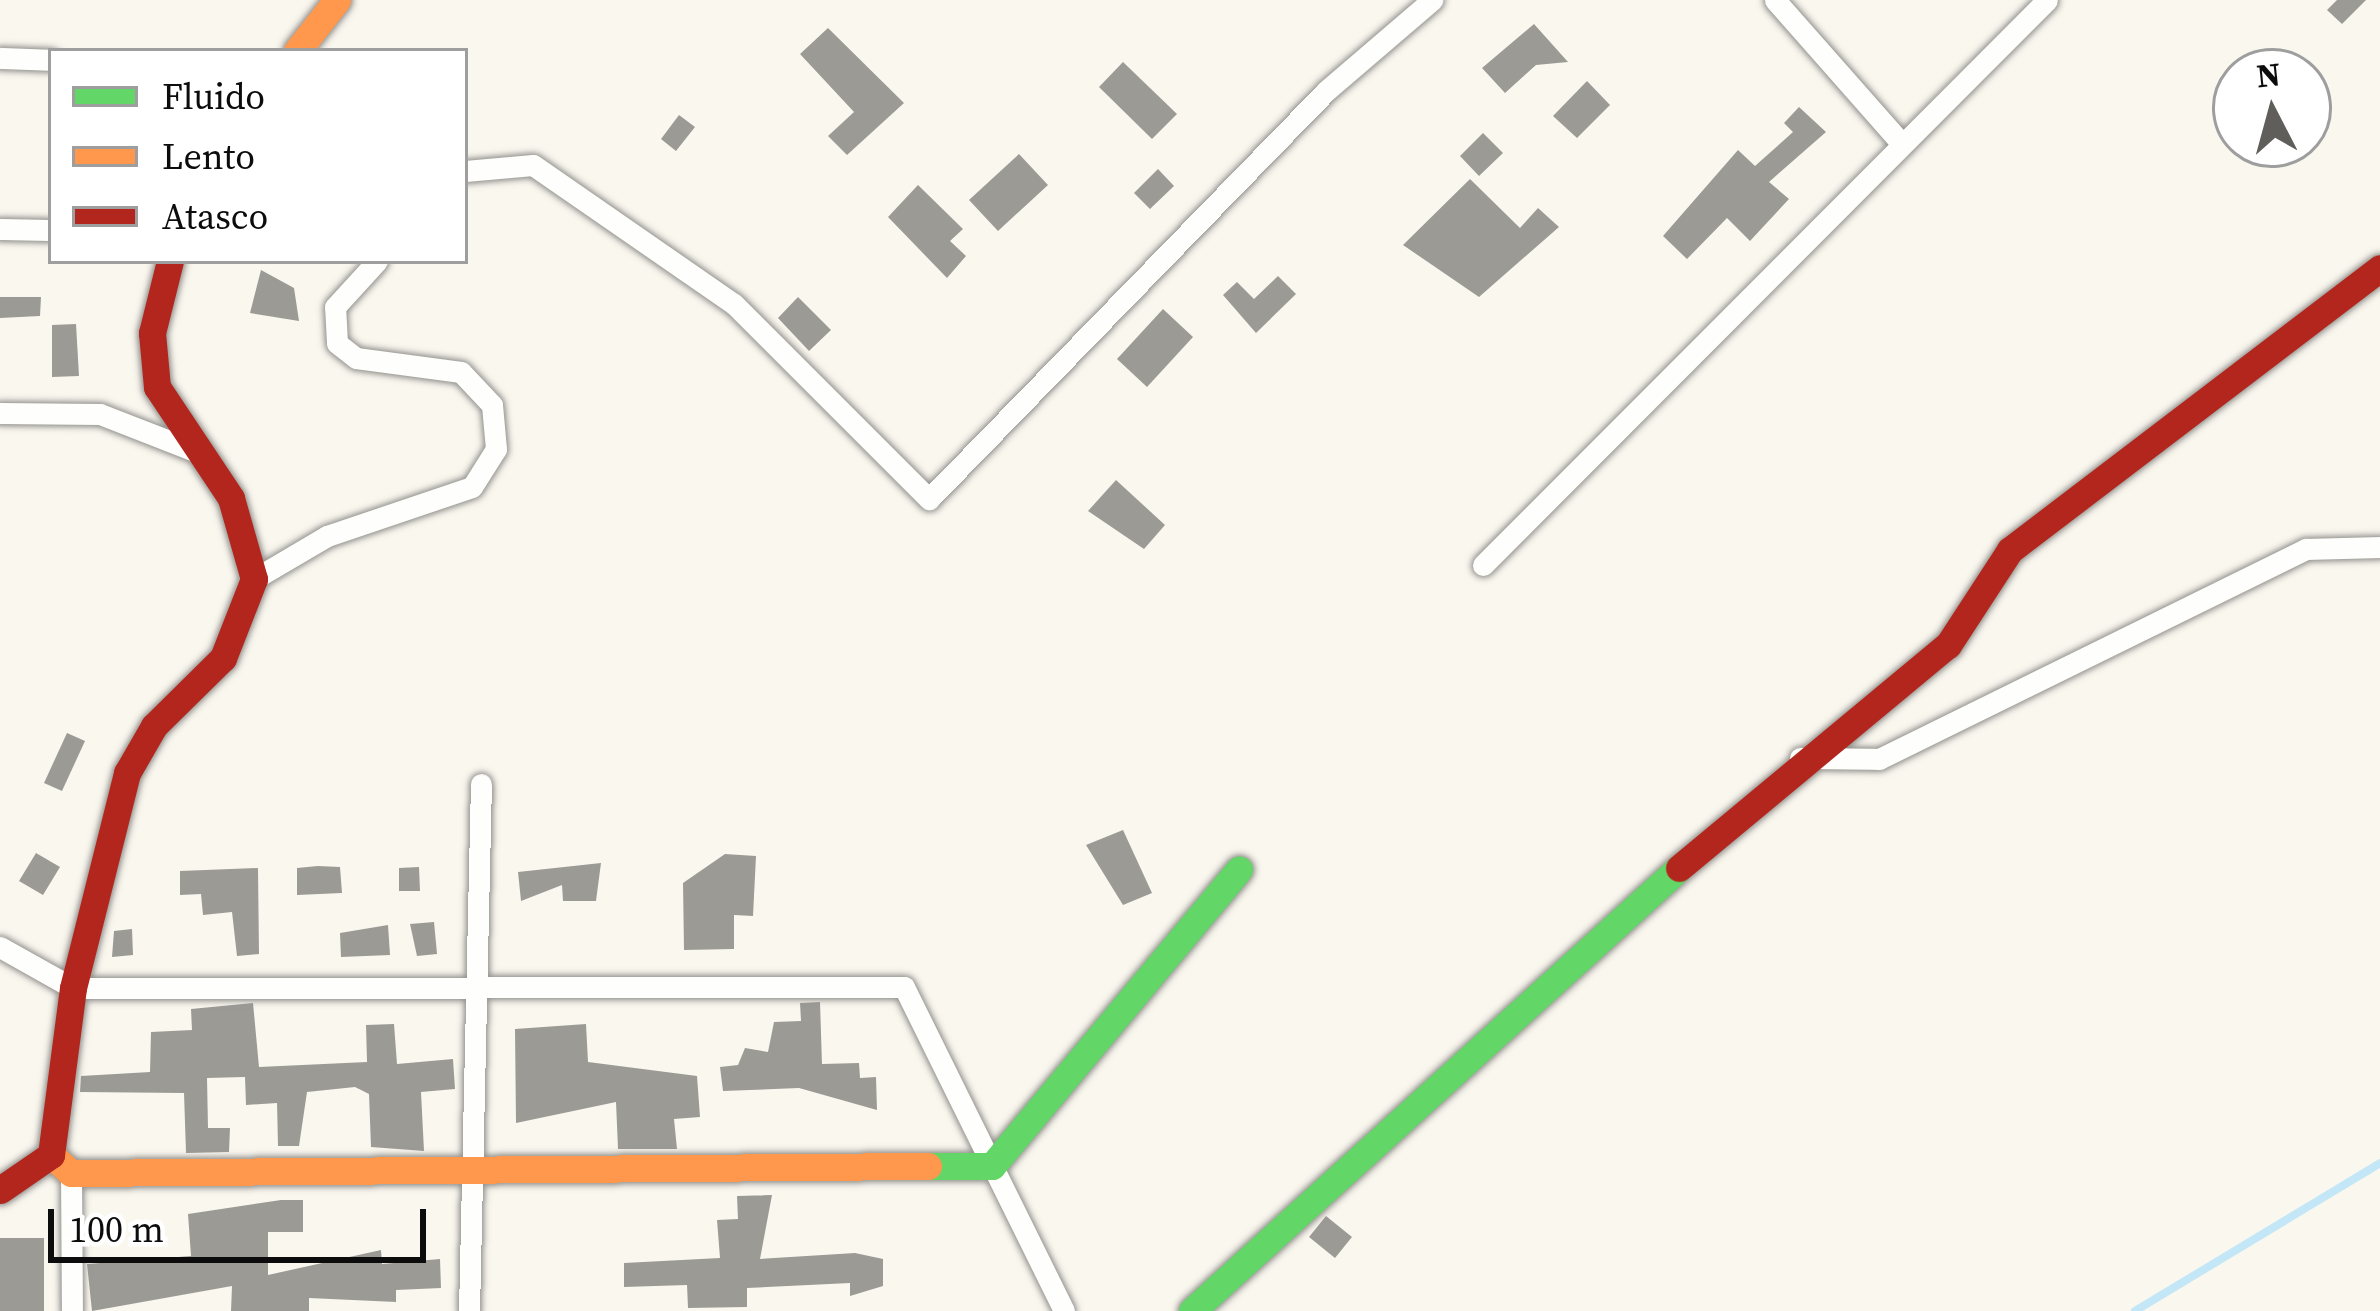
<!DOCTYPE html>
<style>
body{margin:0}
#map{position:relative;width:2380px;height:1311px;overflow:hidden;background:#faf7ef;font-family:"Source Serif 4",serif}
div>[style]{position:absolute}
.stream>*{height:8px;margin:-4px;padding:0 4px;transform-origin:4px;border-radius:4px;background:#c3e7f6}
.building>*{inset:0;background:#9c9a95}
.roads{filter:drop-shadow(0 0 3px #93928e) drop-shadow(0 0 3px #93928e)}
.street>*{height:21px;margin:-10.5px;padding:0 10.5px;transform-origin:10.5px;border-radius:10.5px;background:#fefefd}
.fast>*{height:27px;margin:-13.5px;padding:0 13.5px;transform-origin:13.5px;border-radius:13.5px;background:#63d668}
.slow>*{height:27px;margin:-13.5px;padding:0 13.5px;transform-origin:13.5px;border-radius:13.5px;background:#ff974d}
.jam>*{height:27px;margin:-13.5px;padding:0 13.5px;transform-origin:13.5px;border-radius:13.5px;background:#b3261e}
span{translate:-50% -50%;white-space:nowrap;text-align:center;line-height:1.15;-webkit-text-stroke:12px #fff;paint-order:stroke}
.legend{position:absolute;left:48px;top:48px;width:420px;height:216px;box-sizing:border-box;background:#fff;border:3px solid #9e9e9e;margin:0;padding:15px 21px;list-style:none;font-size:36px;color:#0c0c0c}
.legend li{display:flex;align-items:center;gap:24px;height:60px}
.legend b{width:60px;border:3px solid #9e9e9e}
.north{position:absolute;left:2212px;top:48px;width:120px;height:120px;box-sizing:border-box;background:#fff;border:3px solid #9e9e9e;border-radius:50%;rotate:354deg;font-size:33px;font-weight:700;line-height:48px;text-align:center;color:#0c0c0c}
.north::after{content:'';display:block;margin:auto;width:42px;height:54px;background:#5f5e5b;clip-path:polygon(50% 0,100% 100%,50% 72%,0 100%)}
.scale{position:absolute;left:48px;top:1209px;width:378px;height:54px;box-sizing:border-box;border:6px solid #0c0c0c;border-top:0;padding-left:15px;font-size:36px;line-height:42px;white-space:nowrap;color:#0c0c0c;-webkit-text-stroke:9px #fff;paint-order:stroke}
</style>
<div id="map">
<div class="stream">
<i style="left:2135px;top:1311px;width:286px;rotate:-31.1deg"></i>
</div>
<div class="building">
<i style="clip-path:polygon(2337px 0,2366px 0,2342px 24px,2327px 10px)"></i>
<i style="clip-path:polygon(1534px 24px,1568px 62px,1536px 65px,1505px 93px,1482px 68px)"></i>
<i style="clip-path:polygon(828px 28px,904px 103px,847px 155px,828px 136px,854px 112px,800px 54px)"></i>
<i style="clip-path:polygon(1123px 62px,1177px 114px,1152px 139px,1099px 87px)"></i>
<i style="clip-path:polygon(1587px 81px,1610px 105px,1577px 138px,1553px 116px)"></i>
<i style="clip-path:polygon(1799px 107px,1826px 132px,1769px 182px,1789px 199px,1750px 241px,1727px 218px,1687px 259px,1663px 236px,1738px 150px,1755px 166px,1793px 132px,1784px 123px)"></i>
<i style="clip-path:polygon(679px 115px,695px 127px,676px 151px,661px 139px)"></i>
<i style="clip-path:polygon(1483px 133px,1503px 153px,1479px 176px,1460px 156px)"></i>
<i style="clip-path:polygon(1019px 154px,1048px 185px,998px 231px,969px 200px)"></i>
<i style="clip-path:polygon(1158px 169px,1174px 186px,1150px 209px,1134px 193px)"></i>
<i style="clip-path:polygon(1470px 179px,1520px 228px,1538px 208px,1559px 227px,1479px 297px,1403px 245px)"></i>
<i style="clip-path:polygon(918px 185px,963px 229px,950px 241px,966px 256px,947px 278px,888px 217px)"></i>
<i style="clip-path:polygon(261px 270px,294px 288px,299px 321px,250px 313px)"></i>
<i style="clip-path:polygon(1278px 276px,1296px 294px,1256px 333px,1223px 295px,1237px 282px,1254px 299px)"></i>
<i style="clip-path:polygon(0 297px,41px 297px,40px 316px,0 318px)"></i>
<i style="clip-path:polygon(798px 297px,831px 330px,809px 351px,778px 318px)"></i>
<i style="clip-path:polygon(1163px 309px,1193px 337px,1147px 387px,1117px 359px)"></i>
<i style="clip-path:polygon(76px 324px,79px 376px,52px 377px,52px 325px)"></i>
<i style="clip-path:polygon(1116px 480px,1165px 525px,1144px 549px,1088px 511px)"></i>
<i style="clip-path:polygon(67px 733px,85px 741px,62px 791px,44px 783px)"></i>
<i style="clip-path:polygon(1123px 830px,1152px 893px,1123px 905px,1086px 845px)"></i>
<i style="clip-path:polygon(36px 853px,60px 867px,43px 895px,19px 881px)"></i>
<i style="clip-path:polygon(725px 854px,756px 856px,753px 916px,734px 915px,734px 949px,684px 950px,683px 883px)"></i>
<i style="clip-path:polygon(601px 863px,596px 901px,563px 901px,562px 885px,521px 901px,518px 872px)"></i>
<i style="clip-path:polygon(318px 866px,340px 867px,342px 893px,297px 895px,297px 868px)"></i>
<i style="clip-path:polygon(419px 867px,420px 891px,399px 891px,399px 868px)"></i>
<i style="clip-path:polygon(258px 868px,259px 954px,237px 956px,232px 912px,203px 915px,201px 894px,180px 895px,180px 871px)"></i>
<i style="clip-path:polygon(434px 922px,437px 954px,417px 956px,410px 924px)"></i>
<i style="clip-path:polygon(388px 925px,390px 955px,341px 957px,340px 933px)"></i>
<i style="clip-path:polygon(132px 929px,133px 955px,112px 957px,114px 931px)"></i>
<i style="clip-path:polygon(820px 1002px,822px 1064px,859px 1063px,860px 1078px,876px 1077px,877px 1110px,799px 1088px,723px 1091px,720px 1067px,738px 1065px,745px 1048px,768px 1052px,774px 1022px,801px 1021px,800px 1003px)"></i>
<i style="clip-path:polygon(253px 1003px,259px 1067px,367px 1062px,366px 1025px,394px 1024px,397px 1064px,453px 1059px,455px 1089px,421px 1092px,424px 1151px,371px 1147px,369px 1094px,355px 1087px,307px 1092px,299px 1146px,278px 1146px,277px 1103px,246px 1105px,245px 1077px,207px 1078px,208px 1128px,230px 1128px,229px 1152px,186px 1153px,184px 1093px,80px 1092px,81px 1076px,150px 1072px,151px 1032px,192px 1030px,191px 1009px)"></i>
<i style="clip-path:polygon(586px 1024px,588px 1062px,697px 1076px,700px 1117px,674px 1119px,677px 1149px,618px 1149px,616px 1102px,516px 1123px,515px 1029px)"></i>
<i style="clip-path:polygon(772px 1195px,760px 1259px,855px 1253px,883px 1259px,883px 1286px,850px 1296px,850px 1283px,747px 1288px,747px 1307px,688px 1308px,687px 1285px,624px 1287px,624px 1263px,720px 1258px,717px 1220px,738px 1219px,737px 1196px)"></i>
<i style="clip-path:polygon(281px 1200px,303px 1200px,303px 1232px,268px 1232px,268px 1275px,381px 1250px,382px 1264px,440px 1259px,441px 1288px,396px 1290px,396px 1302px,309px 1298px,309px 1311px,231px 1311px,232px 1286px,92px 1311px,87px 1264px,191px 1256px,188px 1214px)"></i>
<i style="clip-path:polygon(1326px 1216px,1352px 1237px,1335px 1258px,1309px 1237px)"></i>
<i style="clip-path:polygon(0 1238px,44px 1238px,44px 1311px,0 1311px)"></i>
</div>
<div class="roads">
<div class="street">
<i style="left:1775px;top:0;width:192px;rotate:48.6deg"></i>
<i style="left:0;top:58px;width:51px;rotate:2.2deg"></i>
<i style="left:465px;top:171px;width:68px;rotate:-5deg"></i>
<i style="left:533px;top:165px;width:244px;rotate:34.7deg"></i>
<i style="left:734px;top:304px;width:276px;rotate:45deg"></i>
<i style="left:929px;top:499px;width:569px;rotate:-45.78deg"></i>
<i style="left:1326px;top:91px;width:140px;rotate:-40.6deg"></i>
<i style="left:0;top:229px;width:51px;rotate:1.1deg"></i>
<i style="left:0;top:413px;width:100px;rotate:0.6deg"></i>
<i style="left:100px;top:414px;width:107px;rotate:21.3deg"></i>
<i style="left:1483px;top:565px;width:798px;rotate:-45.05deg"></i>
<i style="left:254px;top:579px;width:85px;rotate:-30.5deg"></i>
<i style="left:327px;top:536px;width:153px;rotate:-18.7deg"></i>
<i style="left:472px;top:487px;width:45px;rotate:-57.7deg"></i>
<i style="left:496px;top:449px;width:44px;rotate:-95.2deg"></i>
<i style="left:492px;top:405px;width:45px;rotate:-133.2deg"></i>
<i style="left:461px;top:372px;width:106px;rotate:-172.4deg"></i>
<i style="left:356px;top:358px;width:24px;rotate:-142deg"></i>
<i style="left:337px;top:343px;width:36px;rotate:-93deg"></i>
<i style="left:335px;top:307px;width:62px;rotate:-47.6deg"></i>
<i style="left:1800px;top:758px;width:79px;rotate:0.7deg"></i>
<i style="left:1879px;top:759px;width:476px;rotate:-26.2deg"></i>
<i style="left:2306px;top:549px;width:74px;rotate:-1.5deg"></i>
<i style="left:0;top:947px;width:84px;rotate:29.3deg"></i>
<i style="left:73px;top:988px;width:831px;rotate:-0.07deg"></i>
<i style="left:904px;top:987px;width:361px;rotate:63.7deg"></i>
<i style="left:71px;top:1173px;width:138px;rotate:89.6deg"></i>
<i style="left:469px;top:1311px;width:527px;rotate:-88.7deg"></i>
</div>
<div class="fast">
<i style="left:928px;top:1166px;width:64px"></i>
<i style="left:992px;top:1166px;width:386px;rotate:-50.2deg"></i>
<i style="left:1192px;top:1311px;width:658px;rotate:-42.29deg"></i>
</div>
<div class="slow">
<i style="left:297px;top:51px;width:65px;rotate:-51.9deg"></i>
<i style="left:51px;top:1155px;width:27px;rotate:42deg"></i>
<i style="left:71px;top:1173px;width:857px;rotate:-0.47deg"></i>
</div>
<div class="jam">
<i style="left:1679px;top:868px;width:349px;rotate:-39.7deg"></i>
<i style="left:1948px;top:645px;width:113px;rotate:-56.9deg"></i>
<i style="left:2010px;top:550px;width:465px;rotate:-37.3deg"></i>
<i style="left:0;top:1190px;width:62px;rotate:-34.5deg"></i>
<i style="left:51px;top:1155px;width:168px;rotate:-82.5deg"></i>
<i style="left:73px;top:988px;width:222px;rotate:-75.9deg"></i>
<i style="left:127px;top:773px;width:54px;rotate:-60.1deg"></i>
<i style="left:154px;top:726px;width:97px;rotate:-44.6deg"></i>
<i style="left:223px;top:658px;width:85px;rotate:-68.6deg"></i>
<i style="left:254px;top:579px;width:84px;rotate:-105.9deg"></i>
<i style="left:231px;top:498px;width:133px;rotate:-123.7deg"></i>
<i style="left:157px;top:387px;width:54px;rotate:-95.3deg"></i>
<i style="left:152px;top:333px;width:74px;rotate:-76deg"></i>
</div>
</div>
<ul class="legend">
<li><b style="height:15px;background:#63d668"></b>Fluido</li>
<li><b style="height:15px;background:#ff974d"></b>Lento</li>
<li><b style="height:15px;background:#b3261e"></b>Atasco</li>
</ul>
<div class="north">N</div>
<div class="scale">100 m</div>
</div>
